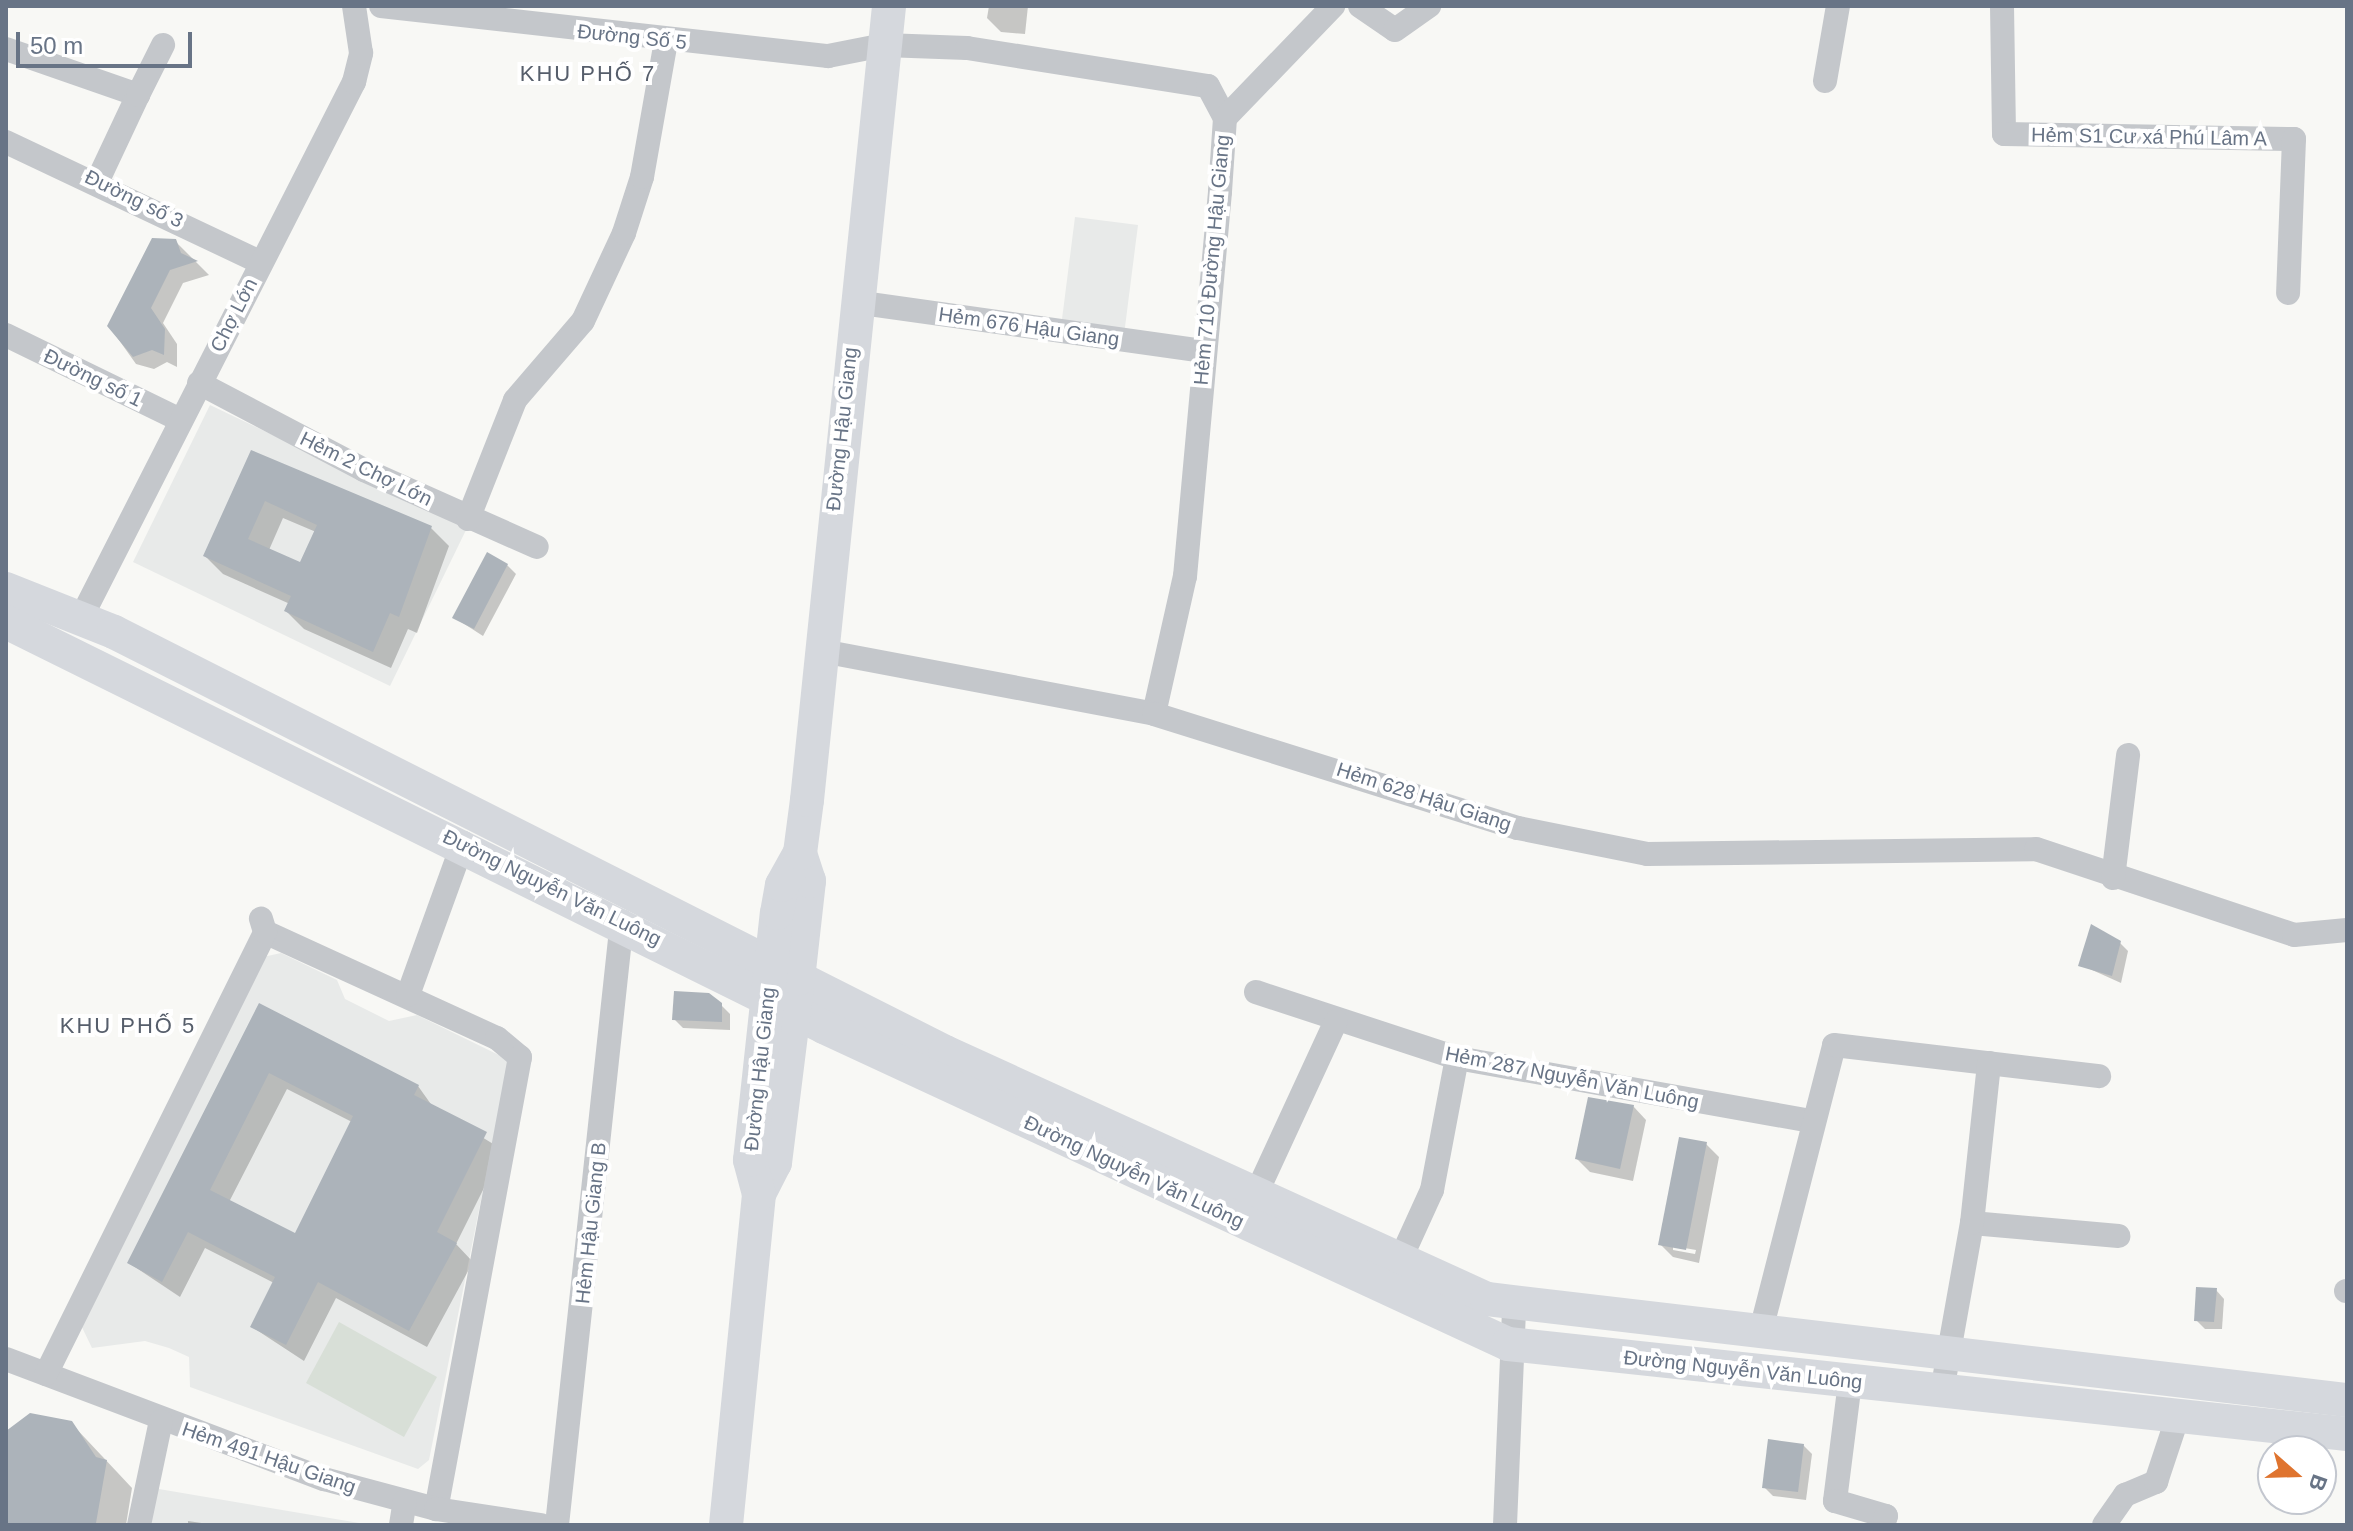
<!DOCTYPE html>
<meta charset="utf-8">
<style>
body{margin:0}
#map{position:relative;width:2353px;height:1531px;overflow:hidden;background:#f8f8f5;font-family:Helvetica,sans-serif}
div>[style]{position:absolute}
.built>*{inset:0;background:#e8eae9}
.green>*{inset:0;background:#d8dfd7}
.shadow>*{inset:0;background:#0003}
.building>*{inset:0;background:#acb3ba}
.minor>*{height:24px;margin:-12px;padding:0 12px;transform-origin:12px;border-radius:12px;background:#c4c7cb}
.secondary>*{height:34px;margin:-17px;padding:0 17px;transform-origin:17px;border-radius:17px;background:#d5d8dd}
span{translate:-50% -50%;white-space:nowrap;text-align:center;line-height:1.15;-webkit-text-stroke:8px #fff;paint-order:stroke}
.street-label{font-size:20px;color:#687486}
.neighbourhood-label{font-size:22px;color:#565e6b;letter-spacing:2px}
.frame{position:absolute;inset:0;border:8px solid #687486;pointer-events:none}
.north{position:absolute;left:2257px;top:1435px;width:80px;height:80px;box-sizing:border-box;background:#fff;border:2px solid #c3c7cf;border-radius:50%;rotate:110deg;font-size:22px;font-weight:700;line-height:32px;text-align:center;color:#687486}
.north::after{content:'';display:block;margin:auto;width:28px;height:36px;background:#df742f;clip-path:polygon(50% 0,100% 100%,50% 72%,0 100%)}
.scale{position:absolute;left:16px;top:32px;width:176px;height:36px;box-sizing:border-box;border:4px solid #687486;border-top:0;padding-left:10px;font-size:24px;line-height:28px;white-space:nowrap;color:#687486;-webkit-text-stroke:6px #fff;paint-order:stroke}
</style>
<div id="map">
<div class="built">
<i style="clip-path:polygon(1075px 217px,1138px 225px,1124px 335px,1061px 327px)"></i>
<i style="clip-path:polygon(210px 405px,467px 528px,390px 686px,133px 562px)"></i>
<i style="clip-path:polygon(281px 953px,337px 980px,345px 999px,389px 1021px,417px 1015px,509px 1060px,429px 1460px,418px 1469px,190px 1387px,189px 1357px,169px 1348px,145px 1341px,92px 1348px,78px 1319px,263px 957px)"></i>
<i style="clip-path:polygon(153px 1488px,371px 1525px,147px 1525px)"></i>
</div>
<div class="green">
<i style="clip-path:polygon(339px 1322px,437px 1377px,404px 1437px,306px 1383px)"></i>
</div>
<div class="shadow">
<i style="clip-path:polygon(989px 6px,1028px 6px,1025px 34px,1001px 32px,987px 18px)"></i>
<i style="clip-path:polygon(175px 241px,209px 275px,183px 283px,163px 323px,177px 344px,177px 367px,167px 362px,154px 369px,136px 364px,109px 326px)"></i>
<i style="clip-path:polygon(evenodd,252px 453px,431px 528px,449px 546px,417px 633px,408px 629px,391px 668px,304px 629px,286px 611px,290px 604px,223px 574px,205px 556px,252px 453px,283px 518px,316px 532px,301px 565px,269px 550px,283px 518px)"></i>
<i style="clip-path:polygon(507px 565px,516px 574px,483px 636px,455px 618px)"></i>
<i style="clip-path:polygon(2119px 942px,2128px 951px,2121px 983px,2081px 965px)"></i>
<i style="clip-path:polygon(721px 1005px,730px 1014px,730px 1030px,683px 1028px,674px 1019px)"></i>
<i style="clip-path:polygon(evenodd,260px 1006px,418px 1086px,433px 1107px,503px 1150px,456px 1244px,473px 1262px,427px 1347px,336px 1298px,304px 1361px,252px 1327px,274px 1283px,205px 1248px,180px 1297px,129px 1263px,260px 1006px,287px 1089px,352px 1122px,296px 1236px,229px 1202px,287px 1089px)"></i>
<i style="clip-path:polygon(1633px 1106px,1646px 1120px,1633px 1181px,1590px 1172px,1577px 1159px)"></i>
<i style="clip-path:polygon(evenodd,1706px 1144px,1719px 1157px,1699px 1263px,1673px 1257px,1660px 1244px,1706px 1144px,1673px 1246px,1696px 1250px,1695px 1254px,1673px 1250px,1673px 1246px)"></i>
<i style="clip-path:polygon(2216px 1290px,2224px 1299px,2222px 1329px,2205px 1329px,2196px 1320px)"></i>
<i style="clip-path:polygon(71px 1423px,132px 1488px,126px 1525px,6px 1525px,6px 1434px)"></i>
<i style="clip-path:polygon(1803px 1445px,1812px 1454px,1806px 1500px,1773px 1496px,1764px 1487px)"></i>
<i style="clip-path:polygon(188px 1521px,215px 1525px,188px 1525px)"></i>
</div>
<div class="building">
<i style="clip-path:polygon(152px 238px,176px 239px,181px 253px,198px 261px,170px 270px,151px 308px,165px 329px,164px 355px,152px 350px,133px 357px,107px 326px)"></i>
<i style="clip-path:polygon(evenodd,251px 450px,432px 526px,399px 617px,390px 613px,373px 652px,284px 611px,291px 596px,203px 556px,251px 450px,265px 501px,317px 525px,300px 562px,248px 539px,265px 501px)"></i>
<i style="clip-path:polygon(487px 552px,508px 564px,474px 629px,452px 618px)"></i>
<i style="clip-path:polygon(2091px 924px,2121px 941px,2112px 976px,2078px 966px)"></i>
<i style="clip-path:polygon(674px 991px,709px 993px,722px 1003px,722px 1022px,672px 1020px)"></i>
<i style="clip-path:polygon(evenodd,259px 1003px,419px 1085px,414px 1095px,487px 1132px,437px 1232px,457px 1243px,409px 1331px,318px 1282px,286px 1345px,250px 1327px,275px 1277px,188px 1232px,162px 1282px,127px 1263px,259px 1003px,269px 1073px,353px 1116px,295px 1233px,210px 1190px,269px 1073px)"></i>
<i style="clip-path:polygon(1588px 1097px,1634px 1105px,1620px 1169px,1575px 1159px)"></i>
<i style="clip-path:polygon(1679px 1137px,1707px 1142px,1686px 1250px,1658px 1245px)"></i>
<i style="clip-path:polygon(2196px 1287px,2217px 1288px,2214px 1322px,2194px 1321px)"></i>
<i style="clip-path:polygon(30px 1413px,72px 1421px,96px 1457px,107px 1460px,96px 1523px,6px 1525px,6px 1431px)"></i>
<i style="clip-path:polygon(1768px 1439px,1804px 1444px,1798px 1492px,1762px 1488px)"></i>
</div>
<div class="minor">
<i style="left:381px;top:6px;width:450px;rotate:6.4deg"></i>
<i style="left:828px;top:56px;width:57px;rotate:-11.1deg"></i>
<i style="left:884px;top:45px;width:83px;rotate:2.1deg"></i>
<i style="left:967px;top:48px;width:244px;rotate:9deg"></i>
<i style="left:1208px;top:86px;width:36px;rotate:62deg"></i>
<i style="left:1225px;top:118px;width:74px;rotate:93.9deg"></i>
<i style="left:1220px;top:192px;width:386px;rotate:95.2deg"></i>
<i style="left:1185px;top:576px;width:141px;rotate:102.7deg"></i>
<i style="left:1360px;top:6px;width:42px;rotate:34.4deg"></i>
<i style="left:1395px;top:30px;width:42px;rotate:-35.2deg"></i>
<i style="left:2002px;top:6px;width:128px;rotate:89.1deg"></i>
<i style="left:2004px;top:134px;width:290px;rotate:1deg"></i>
<i style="left:2294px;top:139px;width:154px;rotate:92.2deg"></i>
<i style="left:6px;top:49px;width:140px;rotate:19.2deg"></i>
<i style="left:138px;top:95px;width:94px;rotate:115.2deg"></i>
<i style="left:1825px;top:81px;width:76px;rotate:-80.2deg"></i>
<i style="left:138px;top:95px;width:56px;rotate:-63.4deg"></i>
<i style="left:1225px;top:118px;width:156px;rotate:-46deg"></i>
<i style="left:6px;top:142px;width:281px;rotate:25.3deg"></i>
<i style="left:855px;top:302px;width:351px;rotate:8deg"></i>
<i style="left:6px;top:335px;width:194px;rotate:26deg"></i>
<i style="left:199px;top:383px;width:187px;rotate:27.8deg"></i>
<i style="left:364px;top:470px;width:189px;rotate:24deg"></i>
<i style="left:468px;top:519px;width:128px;rotate:-68.4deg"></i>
<i style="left:515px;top:400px;width:104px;rotate:-49.3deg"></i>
<i style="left:583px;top:321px;width:97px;rotate:-65deg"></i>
<i style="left:624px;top:233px;width:59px;rotate:-72.2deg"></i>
<i style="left:642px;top:177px;width:138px;rotate:-80deg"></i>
<i style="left:81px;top:618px;width:602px;rotate:-63.01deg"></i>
<i style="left:354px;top:82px;width:30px;rotate:-76deg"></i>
<i style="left:361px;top:53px;width:48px;rotate:-98.5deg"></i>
<i style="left:822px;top:651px;width:338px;rotate:10.7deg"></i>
<i style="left:1154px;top:714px;width:381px;rotate:17.4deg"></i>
<i style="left:1518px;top:828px;width:132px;rotate:11.4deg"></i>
<i style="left:1647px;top:854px;width:389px;rotate:-0.7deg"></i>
<i style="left:2036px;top:849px;width:272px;rotate:18.4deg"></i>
<i style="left:2294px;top:935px;width:53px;rotate:-5.4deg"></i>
<i style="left:2113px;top:878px;width:124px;rotate:-83deg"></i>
<i style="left:265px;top:932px;width:255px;rotate:24.6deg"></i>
<i style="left:497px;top:1038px;width:30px;rotate:40deg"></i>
<i style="left:520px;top:1057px;width:460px;rotate:100.5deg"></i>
<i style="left:1256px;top:992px;width:212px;rotate:18.2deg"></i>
<i style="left:1457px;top:1058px;width:361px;rotate:10.1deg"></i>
<i style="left:408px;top:995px;width:162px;rotate:-70.1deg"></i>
<i style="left:1257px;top:1192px;width:188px;rotate:-65.2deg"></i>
<i style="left:1972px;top:1223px;width:147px;rotate:5.1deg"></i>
<i style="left:1401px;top:1258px;width:75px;rotate:-65.5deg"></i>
<i style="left:1432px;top:1190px;width:134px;rotate:-79.3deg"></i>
<i style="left:2346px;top:1291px;width:1px"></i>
<i style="left:1760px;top:1334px;width:298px;rotate:-75.6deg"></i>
<i style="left:1834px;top:1045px;width:267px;rotate:6.7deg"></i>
<i style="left:6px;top:1359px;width:340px;rotate:20.7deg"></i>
<i style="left:324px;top:1479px;width:116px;rotate:15deg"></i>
<i style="left:436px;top:1509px;width:106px;rotate:8.7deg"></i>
<i style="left:46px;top:1374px;width:493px;rotate:-63.6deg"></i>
<i style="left:265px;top:932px;width:14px;rotate:-107deg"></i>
<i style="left:1850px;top:1382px;width:120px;rotate:97.2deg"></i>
<i style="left:1835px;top:1501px;width:53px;rotate:16.4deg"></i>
<i style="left:1886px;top:1516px;width:9px;rotate:108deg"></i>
<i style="left:1942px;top:1391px;width:171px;rotate:-79.9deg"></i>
<i style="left:1972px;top:1223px;width:161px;rotate:-83.9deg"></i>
<i style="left:139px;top:1525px;width:106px;rotate:-78.1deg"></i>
<i style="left:401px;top:1525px;width:24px;rotate:-81deg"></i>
<i style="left:557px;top:1525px;width:607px;rotate:-83.86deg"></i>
<i style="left:1505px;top:1525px;width:219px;rotate:-87.6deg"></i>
<i style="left:2104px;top:1525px;width:37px;rotate:-55deg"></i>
<i style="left:2125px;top:1495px;width:34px;rotate:-23deg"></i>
<i style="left:2156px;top:1482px;width:70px;rotate:-71.6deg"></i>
</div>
<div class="secondary">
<i style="left:6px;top:589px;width:116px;rotate:21.7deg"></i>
<i style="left:114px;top:632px;width:931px;rotate:26.81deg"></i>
<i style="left:945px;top:1052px;width:596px;rotate:24.5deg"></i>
<i style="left:1487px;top:1299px;width:866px;rotate:6.7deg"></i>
<i style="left:6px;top:622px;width:913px;rotate:26.34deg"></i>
<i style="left:824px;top:1027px;width:754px;rotate:24.87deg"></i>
<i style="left:1508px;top:1344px;width:844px;rotate:6.12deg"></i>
<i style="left:759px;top:1194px;width:35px;rotate:-63deg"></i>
<i style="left:775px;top:1163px;width:185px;rotate:-82.9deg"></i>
<i style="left:798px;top:979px;width:99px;rotate:-83.6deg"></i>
<i style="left:809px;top:881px;width:29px;rotate:-108deg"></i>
<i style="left:726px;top:1525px;width:333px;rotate:-84.3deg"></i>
<i style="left:759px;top:1194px;width:35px;rotate:-105deg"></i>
<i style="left:750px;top:1160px;width:248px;rotate:-83.8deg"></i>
<i style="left:777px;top:913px;width:28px;rotate:-80deg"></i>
<i style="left:782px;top:885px;width:37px;rotate:-61deg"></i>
<i style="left:800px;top:853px;width:53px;rotate:-82.5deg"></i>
<i style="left:807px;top:800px;width:798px;rotate:-84.1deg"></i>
</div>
<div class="street-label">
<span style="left:632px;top:37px;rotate:6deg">Đường Số 5</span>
<span style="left:2149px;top:137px;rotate:1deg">Hẻm S1 Cư xá Phú Lâm A</span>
<span style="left:134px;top:199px;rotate:26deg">Đường số 3</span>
<span style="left:1212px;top:260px;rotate:-85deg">Hẻm 710 Đường Hậu Giang</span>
<span style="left:234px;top:315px;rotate:-63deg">Chợ Lớn</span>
<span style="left:1029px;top:327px;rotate:8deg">Hẻm 676 Hậu Giang</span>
<span style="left:93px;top:378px;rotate:26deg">Đường số 1</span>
<span style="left:842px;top:429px;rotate:-84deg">Đường Hậu Giang</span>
<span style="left:366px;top:469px;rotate:26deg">Hẻm 2 Chợ Lớn</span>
<span style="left:1424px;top:797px;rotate:18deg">Hẻm 628 Hậu Giang</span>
<span style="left:552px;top:888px;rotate:26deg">Đường Nguyễn Văn Luông</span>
<span style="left:760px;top:1069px;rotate:-84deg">Đường Hậu Giang</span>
<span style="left:1572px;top:1078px;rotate:11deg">Hẻm 287 Nguyễn Văn Luông</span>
<span style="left:1134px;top:1172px;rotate:25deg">Đường Nguyễn Văn Luông</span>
<span style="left:591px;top:1223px;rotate:-84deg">Hẻm Hậu Giang B</span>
<span style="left:1743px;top:1370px;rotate:6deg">Đường Nguyễn Văn Luông</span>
<span style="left:269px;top:1458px;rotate:19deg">Hẻm 491 Hậu Giang</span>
</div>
<div class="neighbourhood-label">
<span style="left:588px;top:74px">KHU PHỐ 7</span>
<span style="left:128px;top:1026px">KHU PHỐ 5</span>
</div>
<div class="frame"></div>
<div class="north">B</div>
<div class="scale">50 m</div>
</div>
